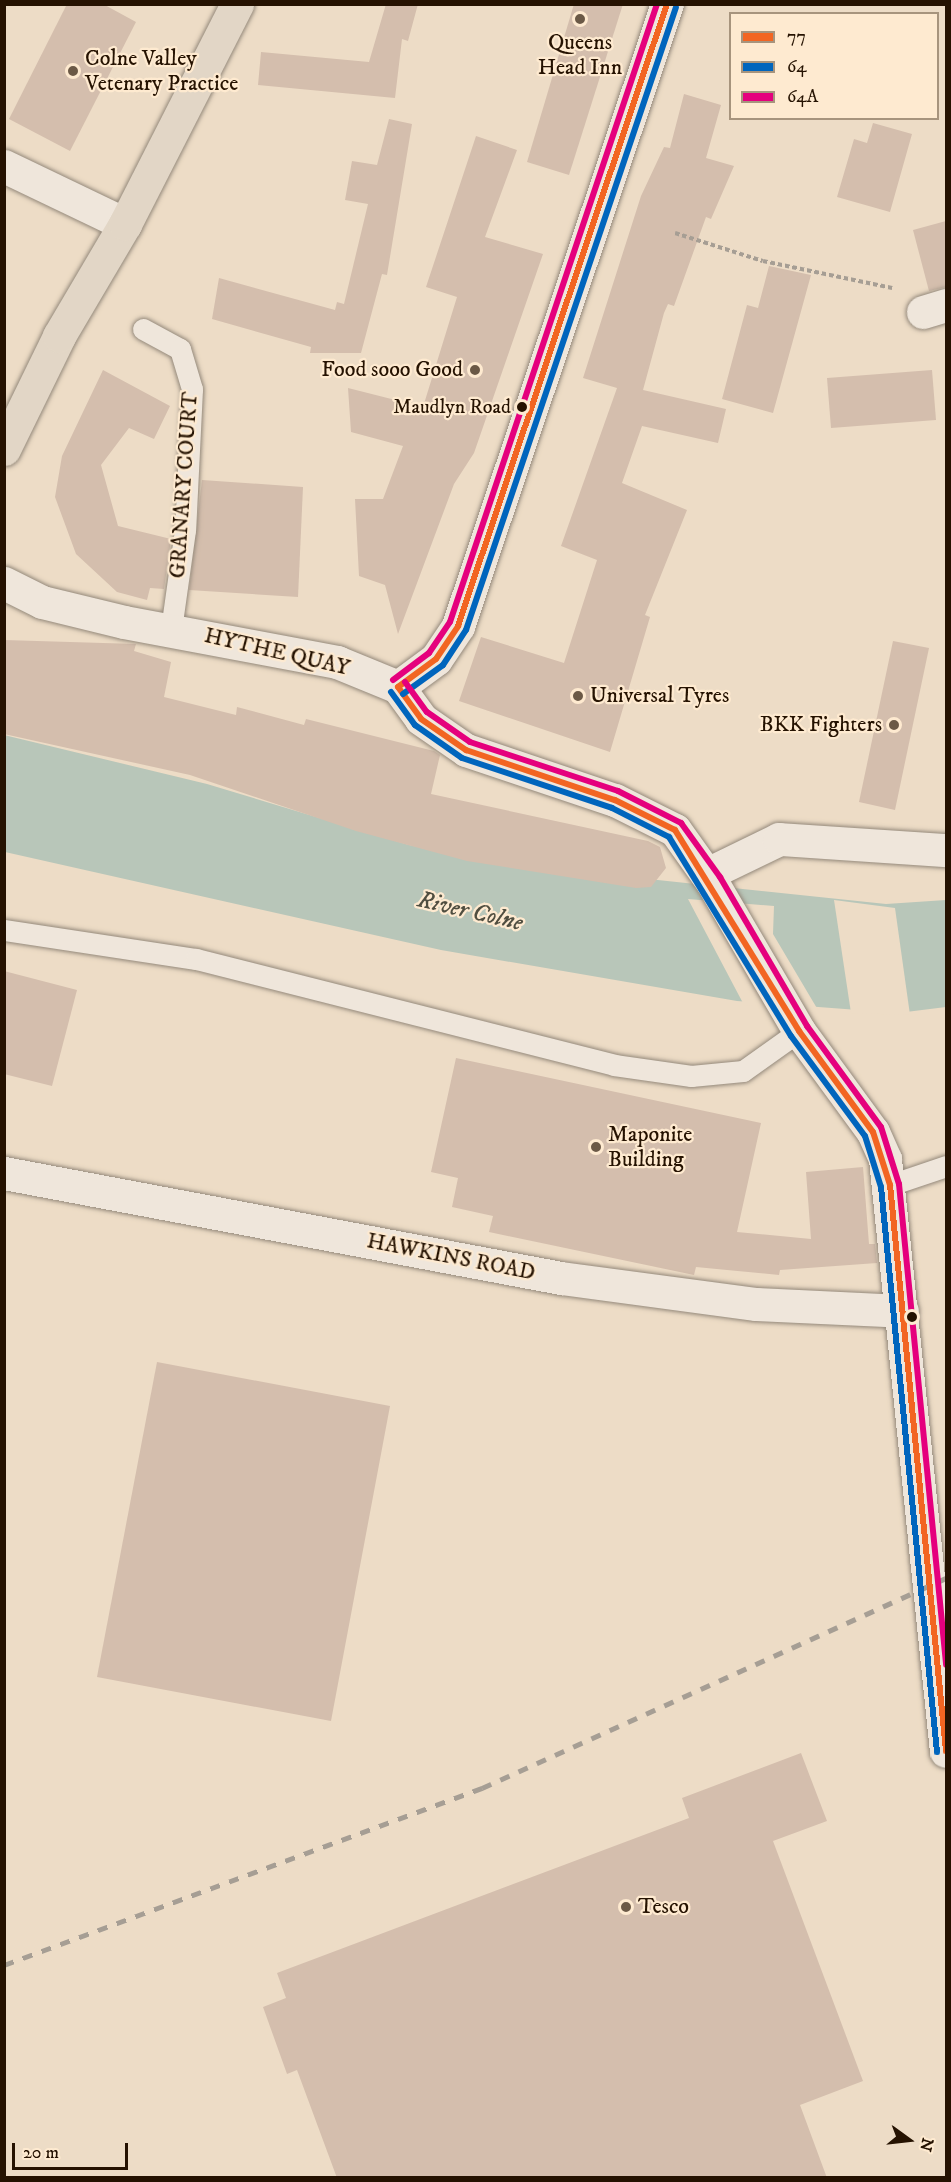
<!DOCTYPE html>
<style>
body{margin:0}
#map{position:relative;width:951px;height:2182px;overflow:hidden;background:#eddcc6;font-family:"IM FELL DW Pica",serif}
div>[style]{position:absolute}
.water>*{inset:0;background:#b8c6b9}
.pier>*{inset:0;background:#eddcc6}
.building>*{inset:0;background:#d4bead}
.path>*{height:4px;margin-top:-2px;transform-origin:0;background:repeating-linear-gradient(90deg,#a69e94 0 4.5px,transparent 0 7.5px)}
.roads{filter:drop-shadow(0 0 2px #94897b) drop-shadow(0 0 2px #94897b)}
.service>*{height:21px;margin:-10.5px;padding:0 10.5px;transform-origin:10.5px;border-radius:10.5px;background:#efe6db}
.minor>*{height:33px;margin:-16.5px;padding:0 16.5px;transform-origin:16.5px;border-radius:16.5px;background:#efe6db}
.primary>*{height:33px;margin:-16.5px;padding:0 16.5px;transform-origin:16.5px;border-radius:16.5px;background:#e2d6c6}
.rail>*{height:4.5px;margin-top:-2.25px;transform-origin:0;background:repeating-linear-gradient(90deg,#a69e94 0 10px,transparent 0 20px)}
.bus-1>*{height:6px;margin:-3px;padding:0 3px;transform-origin:3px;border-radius:3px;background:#f26522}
.bus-2>*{height:6px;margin:-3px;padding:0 3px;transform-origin:3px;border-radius:3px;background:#0065bd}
.bus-3>*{height:6px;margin:-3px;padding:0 3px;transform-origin:3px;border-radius:3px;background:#e5007d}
.dots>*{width:16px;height:16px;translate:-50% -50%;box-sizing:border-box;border:3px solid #feead0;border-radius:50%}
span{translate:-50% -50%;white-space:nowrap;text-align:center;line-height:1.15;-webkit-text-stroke:4.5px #feead0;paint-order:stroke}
.bus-label{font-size:20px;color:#251201}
.right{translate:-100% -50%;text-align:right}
.poi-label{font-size:22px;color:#251201}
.left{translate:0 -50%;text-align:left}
.street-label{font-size:22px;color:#251201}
.water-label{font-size:24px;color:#504e40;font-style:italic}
.frame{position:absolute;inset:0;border:6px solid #251201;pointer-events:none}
.legend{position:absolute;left:729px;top:12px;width:210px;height:108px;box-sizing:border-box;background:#feead0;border:2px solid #a7947d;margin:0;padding:8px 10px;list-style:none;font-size:18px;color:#251201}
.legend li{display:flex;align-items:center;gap:12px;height:30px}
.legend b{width:30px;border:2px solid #a7947d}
.north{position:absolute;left:879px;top:2110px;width:60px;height:60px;-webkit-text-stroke:4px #feead0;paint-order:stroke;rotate:105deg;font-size:16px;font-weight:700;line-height:24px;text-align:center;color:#251201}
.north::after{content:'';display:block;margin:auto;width:21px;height:27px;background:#251201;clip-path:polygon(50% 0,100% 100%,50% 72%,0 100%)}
.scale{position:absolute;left:12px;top:2143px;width:116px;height:27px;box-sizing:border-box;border:3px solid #251201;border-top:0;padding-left:8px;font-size:18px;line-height:21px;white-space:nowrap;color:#251201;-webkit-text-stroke:4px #feead0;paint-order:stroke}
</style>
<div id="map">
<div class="water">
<i style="clip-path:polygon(4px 735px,207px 784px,409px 845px,516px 865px,886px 904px,946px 900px,946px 1007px,898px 1013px,737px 1001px,441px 950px,5px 852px)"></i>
</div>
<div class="pier">
<i style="clip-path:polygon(688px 899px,774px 906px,773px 934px,818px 1010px,744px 1005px)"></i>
<i style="clip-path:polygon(834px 900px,895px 908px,910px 1015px,851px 1013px)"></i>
</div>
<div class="building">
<i style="clip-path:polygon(67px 4px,103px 4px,136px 22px,70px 151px,9px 119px)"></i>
<i style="clip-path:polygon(386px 4px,418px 4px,408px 41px,402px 39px,395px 98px,258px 85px,261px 52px,369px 62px)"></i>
<i style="clip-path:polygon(574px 4px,623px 4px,569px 175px,527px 162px)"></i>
<i style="clip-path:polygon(684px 94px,721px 105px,706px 158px,734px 166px,711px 219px,706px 217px,674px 306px,668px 304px,664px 313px,643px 390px,726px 409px,718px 443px,642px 426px,622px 483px,687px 510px,645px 615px,650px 617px,610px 752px,459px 701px,481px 637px,564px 663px,597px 560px,561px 546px,617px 388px,583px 378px,641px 196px,664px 147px,670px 148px)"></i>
<i style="clip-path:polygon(389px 119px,412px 124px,387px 275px,382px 274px,361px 353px,310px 353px,311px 347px,212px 319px,219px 278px,335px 310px,337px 302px,344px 304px,368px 204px,345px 200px,352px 161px,377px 165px)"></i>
<i style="clip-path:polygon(873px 123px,912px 134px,890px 212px,837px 197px,854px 139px,867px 143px)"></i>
<i style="clip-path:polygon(476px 136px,517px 150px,485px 237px,543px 254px,474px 453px,454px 484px,398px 634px,385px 585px,359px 576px,355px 499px,383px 499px,403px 446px,351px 432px,348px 388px,423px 407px,457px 297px,426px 287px)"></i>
<i style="clip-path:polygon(946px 221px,946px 287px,929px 291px,913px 230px)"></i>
<i style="clip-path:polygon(769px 266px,811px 275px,773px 413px,722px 399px,747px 305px,758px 308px)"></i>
<i style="clip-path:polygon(103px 370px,170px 406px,154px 439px,129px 428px,101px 465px,118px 526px,171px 539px,164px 589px,150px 588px,147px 600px,117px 592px,76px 554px,55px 497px,62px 456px)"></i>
<i style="clip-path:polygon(932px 370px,936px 420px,831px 428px,827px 378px)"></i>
<i style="clip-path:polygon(202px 480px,303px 487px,298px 597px,189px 590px)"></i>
<i style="clip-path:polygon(4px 640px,136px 644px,134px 651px,171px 662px,164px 697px,236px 715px,237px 707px,304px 725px,306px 719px,434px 751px,440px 755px,431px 794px,648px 841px,660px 847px,666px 868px,651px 887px,636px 888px,467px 861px,356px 831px,190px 775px,4px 734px)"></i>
<i style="clip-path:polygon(893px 641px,929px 648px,895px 810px,859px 802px)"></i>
<i style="clip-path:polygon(4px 971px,77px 990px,52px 1086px,4px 1074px)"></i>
<i style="clip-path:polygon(456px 1058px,761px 1123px,737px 1232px,811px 1239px,806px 1172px,863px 1167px,869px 1244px,875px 1244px,877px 1263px,780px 1270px,779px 1275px,696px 1267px,694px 1275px,489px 1232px,493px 1216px,452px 1207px,458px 1178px,431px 1172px)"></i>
<i style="clip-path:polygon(157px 1362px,390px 1406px,331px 1721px,97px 1677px)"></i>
<i style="clip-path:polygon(801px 1753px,827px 1821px,773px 1841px,863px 2081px,800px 2105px,827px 2178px,337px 2178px,297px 2070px,287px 2074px,263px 2007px,286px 1998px,277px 1973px,689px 1818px,682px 1798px)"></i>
</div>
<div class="path">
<i style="left:675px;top:233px;width:92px;rotate:17.7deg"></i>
<i style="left:763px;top:261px;width:132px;rotate:11.8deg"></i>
</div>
<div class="roads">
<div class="service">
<i style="left:143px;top:329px;width:42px;rotate:28.4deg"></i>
<i style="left:180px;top:349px;width:42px;rotate:73.3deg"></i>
<i style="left:192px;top:389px;width:141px;rotate:92.8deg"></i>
<i style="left:185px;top:530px;width:100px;rotate:98deg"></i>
<i style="left:4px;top:930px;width:194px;rotate:8.6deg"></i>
<i style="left:196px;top:959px;width:431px;rotate:14.2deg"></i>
<i style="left:614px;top:1065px;width:78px;rotate:8.1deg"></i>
<i style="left:691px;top:1076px;width:52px;rotate:-5.5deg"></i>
<i style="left:743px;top:1071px;width:69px;rotate:-35.5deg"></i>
<i style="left:890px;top:1185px;width:59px;rotate:-18.7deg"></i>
</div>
<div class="minor">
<i style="left:4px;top:166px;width:134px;rotate:25.6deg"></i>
<i style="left:923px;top:312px;width:24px;rotate:-17deg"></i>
<i style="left:4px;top:583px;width:42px;rotate:26.6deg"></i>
<i style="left:42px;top:602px;width:84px;rotate:13.7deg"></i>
<i style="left:124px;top:622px;width:217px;rotate:10.6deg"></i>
<i style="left:337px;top:662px;width:66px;rotate:22.3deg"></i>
<i style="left:398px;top:687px;width:39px;rotate:54deg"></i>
<i style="left:421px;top:719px;width:55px;rotate:34.6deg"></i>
<i style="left:466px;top:750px;width:157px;rotate:18.6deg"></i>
<i style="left:615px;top:800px;width:67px;rotate:26.6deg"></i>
<i style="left:675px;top:830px;width:64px;rotate:54.6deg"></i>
<i style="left:712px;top:882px;width:173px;rotate:59.7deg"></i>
<i style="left:799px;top:1031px;width:125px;rotate:53.8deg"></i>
<i style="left:873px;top:1132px;width:30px;rotate:66deg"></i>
<i style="left:885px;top:1159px;width:595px;rotate:84.12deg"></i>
<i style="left:398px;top:687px;width:47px;rotate:-36.4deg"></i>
<i style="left:436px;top:659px;width:40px;rotate:-56deg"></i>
<i style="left:458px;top:626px;width:656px;rotate:-71.43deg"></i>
<i style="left:707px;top:874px;width:80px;rotate:-25.9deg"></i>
<i style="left:779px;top:839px;width:167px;rotate:3.8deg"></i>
<i style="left:4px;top:1173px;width:567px;rotate:10.68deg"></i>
<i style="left:561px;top:1278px;width:197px;rotate:7.6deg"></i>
<i style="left:756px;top:1304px;width:146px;rotate:2.7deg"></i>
</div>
<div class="primary">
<i style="left:4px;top:449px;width:126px;rotate:-64deg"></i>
<i style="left:59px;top:336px;width:130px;rotate:-59.5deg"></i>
<i style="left:125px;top:224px;width:247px;rotate:-63deg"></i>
</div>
</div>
<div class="rail">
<i style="left:4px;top:1965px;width:510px;rotate:-20.32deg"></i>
<i style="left:482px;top:1788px;width:509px;rotate:-24.35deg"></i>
</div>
<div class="bus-1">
<i style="left:398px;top:687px;width:39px;rotate:54deg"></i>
<i style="left:421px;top:719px;width:55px;rotate:34.6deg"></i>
<i style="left:466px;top:750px;width:157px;rotate:18.6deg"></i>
<i style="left:615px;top:800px;width:67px;rotate:26.6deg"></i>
<i style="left:675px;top:830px;width:236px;rotate:58.3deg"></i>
<i style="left:799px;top:1031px;width:125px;rotate:53.8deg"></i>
<i style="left:873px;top:1132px;width:56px;rotate:72.2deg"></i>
<i style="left:890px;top:1185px;width:569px;rotate:84.35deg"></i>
<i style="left:398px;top:687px;width:47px;rotate:-36.4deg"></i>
<i style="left:436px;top:659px;width:40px;rotate:-56deg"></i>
<i style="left:458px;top:626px;width:656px;rotate:-71.43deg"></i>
</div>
<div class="bus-2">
<i style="left:391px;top:692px;width:41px;rotate:54deg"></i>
<i style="left:415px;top:725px;width:57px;rotate:35.1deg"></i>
<i style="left:462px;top:758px;width:158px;rotate:18.4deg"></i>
<i style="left:612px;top:808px;width:64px;rotate:27deg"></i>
<i style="left:669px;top:837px;width:233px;rotate:58.5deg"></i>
<i style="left:791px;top:1036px;width:124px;rotate:53.5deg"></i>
<i style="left:865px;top:1136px;width:53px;rotate:72.6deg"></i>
<i style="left:881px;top:1187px;width:568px;rotate:84.34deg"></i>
<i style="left:403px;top:694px;width:49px;rotate:-35.9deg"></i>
<i style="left:443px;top:665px;width:42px;rotate:-56.7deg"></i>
<i style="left:466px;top:630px;width:657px;rotate:-71.37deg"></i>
</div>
<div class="bus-3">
<i style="left:393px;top:680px;width:45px;rotate:-36.9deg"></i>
<i style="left:429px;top:653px;width:37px;rotate:-56deg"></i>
<i style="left:450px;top:622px;width:652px;rotate:-71.48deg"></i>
<i style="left:405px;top:682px;width:37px;rotate:54deg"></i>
<i style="left:427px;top:712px;width:52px;rotate:34.9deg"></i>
<i style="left:470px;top:742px;width:156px;rotate:18.3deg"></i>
<i style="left:618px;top:791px;width:71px;rotate:26.9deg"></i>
<i style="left:681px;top:823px;width:67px;rotate:54.2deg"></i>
<i style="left:720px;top:877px;width:173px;rotate:59.7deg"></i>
<i style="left:807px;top:1026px;width:125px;rotate:53.8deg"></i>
<i style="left:881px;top:1127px;width:60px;rotate:72.5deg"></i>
<i style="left:899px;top:1184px;width:483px;rotate:84.4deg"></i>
</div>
<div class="dots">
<i style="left:580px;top:19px;background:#6b5946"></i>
<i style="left:73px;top:71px;background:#6b5946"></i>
<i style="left:475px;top:370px;background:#6b5946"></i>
<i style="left:522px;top:407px;background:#251201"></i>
<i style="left:578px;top:696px;background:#6b5946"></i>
<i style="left:894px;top:725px;background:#6b5946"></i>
<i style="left:596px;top:1147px;background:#6b5946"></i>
<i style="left:912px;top:1317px;background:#251201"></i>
<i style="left:626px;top:1907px;background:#6b5946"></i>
</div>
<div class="bus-label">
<span class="right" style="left:511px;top:407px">Maudlyn Road</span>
</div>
<div class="poi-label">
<span style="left:580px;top:55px">Queens<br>Head Inn</span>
<span class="left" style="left:85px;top:71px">Colne Valley<br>Vetenary Practice</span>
<span class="right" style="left:463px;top:370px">Food sooo Good</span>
<span class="left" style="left:590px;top:696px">Universal Tyres</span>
<span class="right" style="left:882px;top:725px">BKK Fighters</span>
<span class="left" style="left:608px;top:1147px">Maponite<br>Building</span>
<span class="left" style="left:638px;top:1907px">Tesco</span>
</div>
<div class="street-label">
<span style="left:184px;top:485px;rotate:-86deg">GRANARY COURT</span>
<span style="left:277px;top:652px;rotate:13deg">HYTHE QUAY</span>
<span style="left:451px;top:1257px;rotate:11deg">HAWKINS ROAD</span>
</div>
<div class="water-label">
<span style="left:470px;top:912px;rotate:13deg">River Colne</span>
</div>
<div class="frame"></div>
<ul class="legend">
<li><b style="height:8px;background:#f26522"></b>77</li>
<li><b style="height:8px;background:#0065bd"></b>64</li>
<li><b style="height:8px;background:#e5007d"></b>64A</li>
</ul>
<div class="north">N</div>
<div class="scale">20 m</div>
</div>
